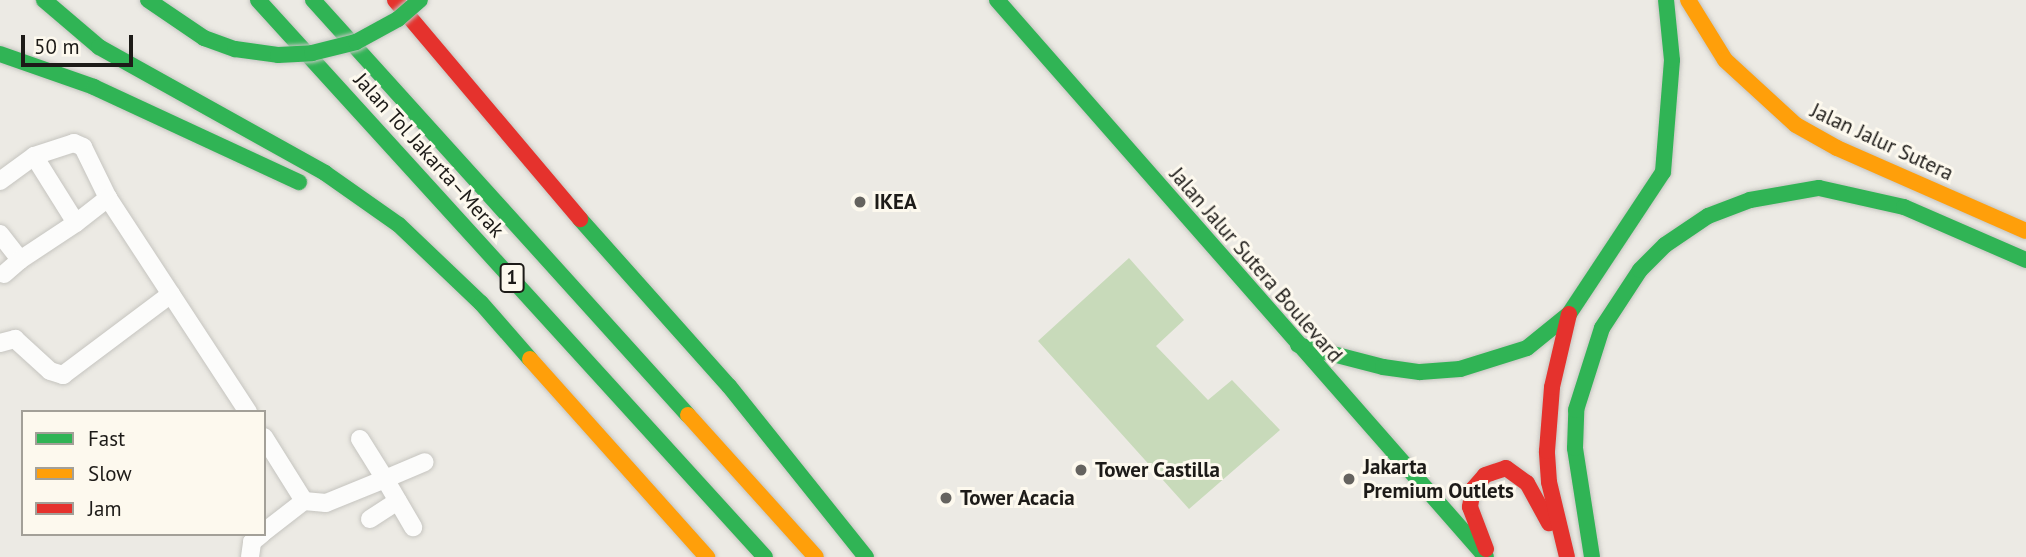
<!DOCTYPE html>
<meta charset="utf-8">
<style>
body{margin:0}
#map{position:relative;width:2026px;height:557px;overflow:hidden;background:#eceae4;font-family:"PT Sans",sans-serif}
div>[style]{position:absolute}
.green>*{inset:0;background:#c8daba}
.roads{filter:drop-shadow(0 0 2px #c5c4bf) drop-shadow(0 0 2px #c5c4bf)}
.street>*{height:18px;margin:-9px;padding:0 9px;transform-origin:9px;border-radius:9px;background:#fcfcfb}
.fast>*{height:16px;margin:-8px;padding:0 8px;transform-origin:8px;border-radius:8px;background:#30b455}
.slow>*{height:16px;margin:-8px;padding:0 8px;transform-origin:8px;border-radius:8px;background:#ff9f0a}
.jam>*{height:16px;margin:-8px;padding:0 8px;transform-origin:8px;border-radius:8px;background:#e5322d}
.bridges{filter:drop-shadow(0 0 2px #c6c6c3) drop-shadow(0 0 2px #c6c6c3)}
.fast-bridge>*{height:16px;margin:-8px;padding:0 8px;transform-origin:8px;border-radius:8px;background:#30b455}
.dots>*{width:19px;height:19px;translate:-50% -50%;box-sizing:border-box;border:4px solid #fdf9ee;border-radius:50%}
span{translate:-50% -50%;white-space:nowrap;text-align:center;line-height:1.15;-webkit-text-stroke:6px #fdf9ee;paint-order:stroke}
.shield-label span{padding:2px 5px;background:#fdf9ee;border:2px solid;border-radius:5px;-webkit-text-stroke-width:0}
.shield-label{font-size:19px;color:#1d1b18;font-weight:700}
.street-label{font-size:21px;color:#1d1b18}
.poi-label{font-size:21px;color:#1d1b18;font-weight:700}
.left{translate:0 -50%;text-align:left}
.legend{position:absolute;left:21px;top:410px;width:245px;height:126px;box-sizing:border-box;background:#fdf9ee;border:2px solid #a3a098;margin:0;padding:9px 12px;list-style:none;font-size:21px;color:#1d1b18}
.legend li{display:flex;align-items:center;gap:14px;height:35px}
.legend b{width:35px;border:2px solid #a3a098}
.scale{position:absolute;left:21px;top:35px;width:112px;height:32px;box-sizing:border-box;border:4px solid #1d1b18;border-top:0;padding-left:9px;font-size:21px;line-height:24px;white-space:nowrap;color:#1d1b18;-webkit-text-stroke:5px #fdf9ee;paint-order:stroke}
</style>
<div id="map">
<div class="green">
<i style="clip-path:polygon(1129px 258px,1184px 320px,1156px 346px,1208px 400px,1232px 380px,1280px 430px,1189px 509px,1038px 341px)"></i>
</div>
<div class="roads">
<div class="street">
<i style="left:0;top:181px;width:42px;rotate:-36.3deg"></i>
<i style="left:34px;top:156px;width:42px;rotate:-18deg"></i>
<i style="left:74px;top:143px;width:10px;rotate:24deg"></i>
<i style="left:83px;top:147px;width:57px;rotate:63.9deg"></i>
<i style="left:108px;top:198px;width:256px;rotate:56.8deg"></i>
<i style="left:76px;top:223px;width:41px;rotate:-38deg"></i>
<i style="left:0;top:234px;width:33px;rotate:52deg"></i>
<i style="left:20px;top:260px;width:67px;rotate:-33.5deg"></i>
<i style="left:76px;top:223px;width:79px;rotate:-122.1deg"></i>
<i style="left:4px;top:274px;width:21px;rotate:-41deg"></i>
<i style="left:0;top:343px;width:16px;rotate:-15deg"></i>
<i style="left:15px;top:339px;width:47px;rotate:42.4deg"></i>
<i style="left:50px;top:371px;width:14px;rotate:17deg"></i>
<i style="left:63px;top:375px;width:135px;rotate:-36.9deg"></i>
<i style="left:264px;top:437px;width:75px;rotate:58deg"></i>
<i style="left:304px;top:501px;width:22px;rotate:5deg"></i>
<i style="left:326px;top:503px;width:64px;rotate:-22.1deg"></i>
<i style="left:385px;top:479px;width:56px;rotate:59.7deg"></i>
<i style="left:360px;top:439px;width:47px;rotate:58deg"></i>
<i style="left:385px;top:479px;width:43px;rotate:-23deg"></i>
<i style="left:370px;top:519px;width:33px;rotate:-33deg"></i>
<i style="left:264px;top:532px;width:51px;rotate:-37.8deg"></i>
<i style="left:250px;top:557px;width:15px;rotate:-82deg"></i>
<i style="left:252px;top:542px;width:13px;rotate:-39deg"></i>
</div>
<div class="fast">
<i style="left:44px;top:0;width:72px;rotate:40.5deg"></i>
<i style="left:99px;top:47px;width:259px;rotate:29.1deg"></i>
<i style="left:325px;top:173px;width:90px;rotate:35.1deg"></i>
<i style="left:399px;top:225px;width:113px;rotate:43.6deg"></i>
<i style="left:481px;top:303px;width:74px;rotate:48.8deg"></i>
<i style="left:258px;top:0;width:753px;rotate:47.69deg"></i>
<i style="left:313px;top:0;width:559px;rotate:47.9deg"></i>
<i style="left:997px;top:0;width:741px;rotate:48.72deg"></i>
<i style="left:0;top:54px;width:100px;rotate:19.3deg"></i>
<i style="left:94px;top:87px;width:226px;rotate:24.9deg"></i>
<i style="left:580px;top:219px;width:224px;rotate:48.3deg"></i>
<i style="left:729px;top:386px;width:219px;rotate:51.3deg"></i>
<i style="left:1298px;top:345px;width:88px;rotate:14.5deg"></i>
<i style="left:1383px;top:367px;width:37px;rotate:8deg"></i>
<i style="left:1420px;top:372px;width:40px;rotate:-4.3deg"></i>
<i style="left:1460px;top:369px;width:70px;rotate:-17.4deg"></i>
<i style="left:1527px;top:348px;width:54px;rotate:-39deg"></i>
<i style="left:1569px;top:314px;width:170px;rotate:-56.5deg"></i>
<i style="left:1663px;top:172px;width:112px;rotate:-85.4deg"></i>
<i style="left:1672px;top:60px;width:60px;rotate:-95.7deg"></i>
<i style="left:1592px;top:557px;width:110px;rotate:-98.9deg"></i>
<i style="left:1575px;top:448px;width:38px;rotate:-88deg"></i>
<i style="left:1576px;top:410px;width:86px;rotate:-72.4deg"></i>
<i style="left:1602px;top:328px;width:69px;rotate:-56.8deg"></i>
<i style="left:1640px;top:270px;width:35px;rotate:-45deg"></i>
<i style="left:1665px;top:245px;width:52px;rotate:-34deg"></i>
<i style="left:1708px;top:216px;width:45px;rotate:-20.9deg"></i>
<i style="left:1750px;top:200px;width:70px;rotate:-9.9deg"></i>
<i style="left:1819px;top:188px;width:87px;rotate:12.6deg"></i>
<i style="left:1904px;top:207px;width:133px;rotate:23.5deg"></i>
</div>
<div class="slow">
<i style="left:1688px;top:0;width:70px;rotate:58.3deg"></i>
<i style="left:1725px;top:60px;width:96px;rotate:42.5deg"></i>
<i style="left:1796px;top:125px;width:47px;rotate:29.3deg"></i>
<i style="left:1837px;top:148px;width:206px;rotate:23.7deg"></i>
<i style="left:530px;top:359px;width:266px;rotate:48.2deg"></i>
<i style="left:688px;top:415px;width:191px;rotate:48deg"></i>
</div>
<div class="jam">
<i style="left:395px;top:0;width:287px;rotate:49.8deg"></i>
<i style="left:1486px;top:549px;width:45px;rotate:-110.9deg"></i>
<i style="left:1470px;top:507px;width:18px;rotate:-81deg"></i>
<i style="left:1473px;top:489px;width:18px;rotate:-49deg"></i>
<i style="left:1485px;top:475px;width:22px;rotate:-18deg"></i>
<i style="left:1506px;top:468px;width:26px;rotate:36deg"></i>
<i style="left:1527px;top:483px;width:46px;rotate:61.2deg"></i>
<i style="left:1567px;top:557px;width:77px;rotate:-103.5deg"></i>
<i style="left:1549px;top:482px;width:31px;rotate:-94deg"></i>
<i style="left:1547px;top:451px;width:64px;rotate:-85.5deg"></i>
<i style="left:1552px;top:387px;width:75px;rotate:-76.9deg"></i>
</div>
</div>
<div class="bridges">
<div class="fast-bridge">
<i style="left:148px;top:0;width:68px;rotate:34.2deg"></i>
<i style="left:204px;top:38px;width:33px;rotate:20deg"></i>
<i style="left:235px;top:49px;width:43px;rotate:7.9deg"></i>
<i style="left:278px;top:55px;width:34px;rotate:-3deg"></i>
<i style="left:312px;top:53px;width:45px;rotate:-14deg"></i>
<i style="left:356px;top:42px;width:48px;rotate:-28.7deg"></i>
<i style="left:398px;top:19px;width:29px;rotate:-41deg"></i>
</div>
</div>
<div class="dots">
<i style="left:860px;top:202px;background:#65635f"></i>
<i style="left:1081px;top:470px;background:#65635f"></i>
<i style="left:1349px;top:479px;background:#65635f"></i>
<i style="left:946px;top:498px;background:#65635f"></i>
</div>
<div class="shield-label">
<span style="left:512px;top:278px">1</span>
</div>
<div class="street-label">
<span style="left:1882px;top:142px;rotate:25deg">Jalan Jalur Sutera</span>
<span style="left:429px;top:155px;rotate:48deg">Jalan Tol Jakarta–Merak</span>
<span style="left:1256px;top:265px;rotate:49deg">Jalan Jalur Sutera Boulevard</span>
</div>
<div class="poi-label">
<span class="left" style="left:874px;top:202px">IKEA</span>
<span class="left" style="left:1363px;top:479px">Jakarta<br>Premium Outlets</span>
<span class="left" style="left:1095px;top:470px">Tower Castilla</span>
<span class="left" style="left:960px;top:498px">Tower Acacia</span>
</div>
<ul class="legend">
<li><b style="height:9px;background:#30b455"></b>Fast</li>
<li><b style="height:9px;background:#ff9f0a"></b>Slow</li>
<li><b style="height:9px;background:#e5322d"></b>Jam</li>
</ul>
<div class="scale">50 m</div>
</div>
